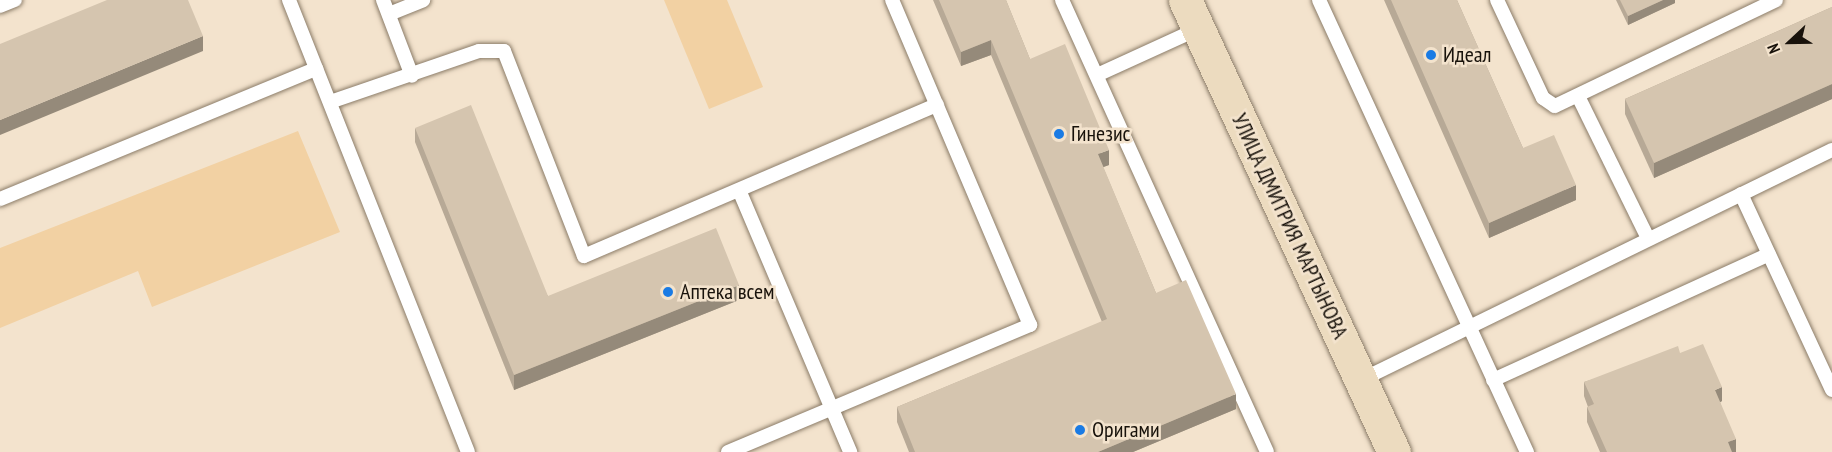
<!DOCTYPE html>
<meta charset="utf-8">
<style>
body{margin:0}
#map{position:relative;width:1832px;height:452px;overflow:hidden;background:#f3e3cd;font-family:"PT Sans Narrow",sans-serif}
div>[style]{position:absolute}
.green>*{inset:0;background:#f2d1a3}
.roads{filter:drop-shadow(0 0 2px #8b7c68) drop-shadow(0 0 2px #8b7c68)}
.lane>*{height:14px;margin:-7px;padding:0 7px;transform-origin:7px;border-radius:7px;background:#fff}
.secondary>*{height:33px;margin:-16.5px;padding:0 16.5px;transform-origin:16.5px;border-radius:16.5px;background:#ecdbbf}
.wall>*{inset:0;background:#b7a996}
.shaded-wall>*{inset:0;background:#958a7a}
.building>*{inset:0;background:#d5c5af}
.dots>*{width:16px;height:16px;translate:-50% -50%;box-sizing:border-box;border:3px solid #f3e3cd;border-radius:50%}
span{translate:-50% -50%;white-space:nowrap;text-align:center;line-height:1.15;-webkit-text-stroke:5px #f3e3cd;paint-order:stroke}
.poi-label{font-size:22px;color:#18120b}
.left{translate:0 -50%;text-align:left}
.street-label{font-size:22px;color:#18120b}
.north{position:absolute;left:1760px;top:12px;width:60px;height:60px;-webkit-text-stroke:4px #f3e3cd;paint-order:stroke;rotate:248deg;font-size:16px;font-weight:700;line-height:24px;text-align:center;color:#18120b}
.north::after{content:'';display:block;margin:auto;width:21px;height:27px;background:#18120b;clip-path:polygon(50% 0,100% 100%,50% 72%,0 100%)}
</style>
<div id="map">
<div class="green">
<i style="clip-path:polygon(664px 0,727px 0,763px 87px,709px 109px)"></i>
<i style="clip-path:polygon(298px 131px,340px 232px,152px 307px,138px 271px,0 328px,0 248px)"></i>
</div>
<div class="roads">
<div class="lane">
<i style="left:289px;top:0;width:486px;rotate:68.4deg"></i>
<i style="left:383px;top:0;width:81px;rotate:69.1deg"></i>
<i style="left:1062px;top:0;width:496px;rotate:65.6deg"></i>
<i style="left:1319px;top:0;width:498px;rotate:65.3deg"></i>
<i style="left:1497px;top:0;width:108px;rotate:64.9deg"></i>
<i style="left:1543px;top:98px;width:14px;rotate:34deg"></i>
<i style="left:1555px;top:106px;width:245px;rotate:-25.6deg"></i>
<i style="left:0;top:6px;width:16px;rotate:-22deg"></i>
<i style="left:389px;top:14px;width:37px;rotate:-22deg"></i>
<i style="left:1097px;top:75px;width:111px;rotate:-24.5deg"></i>
<i style="left:1578px;top:96px;width:158px;rotate:63.8deg"></i>
<i style="left:330px;top:102px;width:157px;rotate:-18.9deg"></i>
<i style="left:479px;top:51px;width:25px"></i>
<i style="left:504px;top:51px;width:220px;rotate:68.7deg"></i>
<i style="left:584px;top:256px;width:384px;rotate:-23.2deg"></i>
<i style="left:739px;top:190px;width:285px;rotate:67deg"></i>
<i style="left:1741px;top:194px;width:216px;rotate:65.1deg"></i>
<i style="left:0;top:199px;width:342px;rotate:-22.4deg"></i>
<i style="left:1361px;top:380px;width:524px;rotate:-26.03deg"></i>
<i style="left:1493px;top:380px;width:303px;rotate:-24.5deg"></i>
<i style="left:728px;top:452px;width:328px;rotate:-22.8deg"></i>
<i style="left:1030px;top:325px;width:353px;rotate:-113deg"></i>
</div>
<div class="secondary">
<i style="left:1185px;top:0;width:498px;rotate:65.2deg"></i>
</div>
</div>
<div class="wall">
<i style="clip-path:polygon(933px 0,1006px 0,1030px 59px,1109px 165px,1103px 167px,1156px 293px,1236px 409px,1133px 452px,909px 452px,897px 422px,897px 407px,1102px 322px,991px 55px,961px 66px)"></i>
<i style="clip-path:polygon(1384px 0,1457px 0,1523px 148px,1576px 200px,1489px 238px)"></i>
<i style="clip-path:polygon(1616px 0,1675px 0,1675px 3px,1628px 25px)"></i>
<i style="clip-path:polygon(1832px 7px,1832px 99px,1654px 178px,1625px 114px,1625px 99px)"></i>
<i style="clip-path:polygon(415px 128px,548px 296px,739px 300px,514px 390px,415px 142px)"></i>
<i style="clip-path:polygon(1680px 353px,1722px 401px,1720px 402px,1736px 452px,1600px 452px,1587px 422px,1587px 407px,1588px 407px,1584px 396px,1584px 382px)"></i>
</div>
<div class="shaded-wall">
<i style="clip-path:polygon(1663px 0,1675px 0,1675px 3px,1628px 25px,1628px 16px)"></i>
<i style="clip-path:polygon(203px 36px,203px 51px,0 135px,0 120px)"></i>
<i style="clip-path:polygon(991px 40px,991px 55px,961px 66px,961px 52px)"></i>
<i style="clip-path:polygon(1832px 84px,1832px 99px,1654px 178px,1654px 163px)"></i>
<i style="clip-path:polygon(1109px 150px,1109px 165px,1098px 169px,1098px 154px)"></i>
<i style="clip-path:polygon(1576px 185px,1576px 200px,1489px 238px,1489px 223px)"></i>
<i style="clip-path:polygon(739px 285px,739px 300px,514px 390px,514px 375px)"></i>
<i style="clip-path:polygon(1722px 387px,1722px 401px,1715px 405px,1715px 390px)"></i>
<i style="clip-path:polygon(1236px 394px,1236px 409px,1133px 452px,1098px 452px)"></i>
<i style="clip-path:polygon(1736px 439px,1736px 452px,1728px 452px,1728px 442px)"></i>
</div>
<div class="building">
<i style="clip-path:polygon(107px 0,188px 0,203px 36px,0 120px,0 44px)"></i>
<i style="clip-path:polygon(939px 0,1006px 0,1030px 59px,1065px 44px,1109px 150px,1098px 154px,1156px 293px,1186px 280px,1236px 394px,1098px 452px,915px 452px,897px 407px,1107px 319px,991px 40px,961px 52px)"></i>
<i style="clip-path:polygon(1391px 0,1457px 0,1523px 148px,1554px 135px,1576px 185px,1489px 223px)"></i>
<i style="clip-path:polygon(1620px 0,1663px 0,1628px 16px)"></i>
<i style="clip-path:polygon(1832px 7px,1832px 84px,1654px 163px,1625px 99px)"></i>
<i style="clip-path:polygon(471px 105px,548px 296px,716px 228px,739px 285px,514px 375px,415px 128px)"></i>
<i style="clip-path:polygon(1703px 344px,1722px 387px,1715px 390px,1736px 439px,1728px 442px,1732px 452px,1607px 452px,1587px 407px,1594px 404px,1584px 382px,1678px 346px,1680px 353px)"></i>
</div>
<div class="dots">
<i style="left:1431px;top:55px;background:#1a7be4"></i>
<i style="left:1059px;top:134px;background:#1a7be4"></i>
<i style="left:668px;top:292px;background:#1a7be4"></i>
<i style="left:1080px;top:430px;background:#1a7be4"></i>
</div>
<div class="poi-label">
<span class="left" style="left:1443px;top:55px">Идеал</span>
<span class="left" style="left:1071px;top:134px">Гинезис</span>
<span class="left" style="left:680px;top:292px">Аптека всем</span>
<span class="left" style="left:1092px;top:430px">Оригами</span>
</div>
<div class="street-label">
<span style="left:1290px;top:226px;rotate:65deg">УЛИЦА ДМИТРИЯ МАРТЫНОВА</span>
</div>
<div class="north">N</div>
</div>
